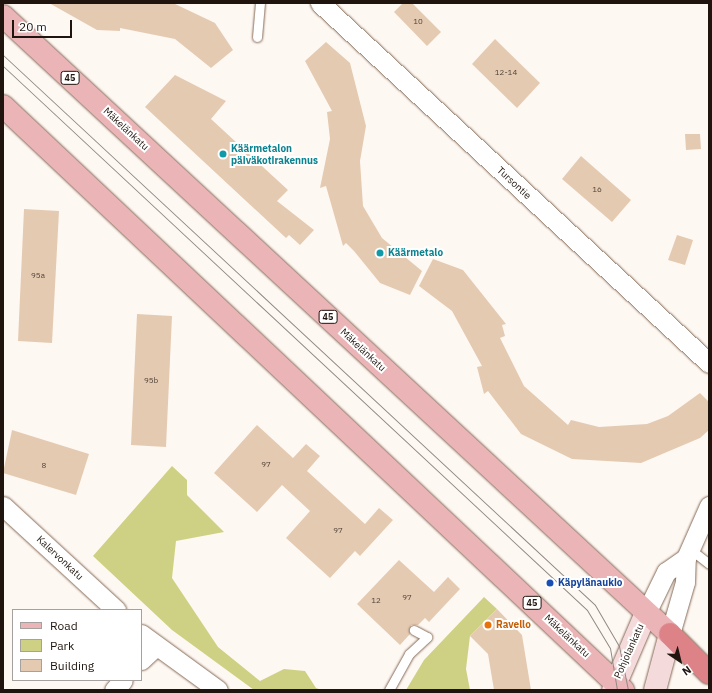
<!DOCTYPE html>
<meta charset="utf-8">
<style>
body{margin:0}
#map{position:relative;width:712px;height:693px;overflow:hidden;background:#fef8f3;font-family:"IBM Plex Sans",sans-serif}
div>[style]{position:absolute}
.green>*{inset:0;background:#ced183}
.building>*{inset:0;background:#e5cab2}
.roads{filter:drop-shadow(0 0 1px #856a57) drop-shadow(0 0 1px #856a57)}
.lane>*{height:9px;margin:-4.5px;padding:0 4.5px;transform-origin:4.5px;border-radius:4.5px;background:#fff}
.street>*{height:19px;margin:-9.5px;padding:0 9.5px;transform-origin:9.5px;border-radius:9.5px;background:#fff}
.secondary>*{height:22px;margin:-11px;padding:0 11px;transform-origin:11px;border-radius:11px;background:#f5dadb}
.primary>*{height:22px;margin:-11px;padding:0 11px;transform-origin:11px;border-radius:11px;background:#ebb5b8}
.highway>*{height:22px;margin:-11px;padding:0 11px;transform-origin:11px;border-radius:11px;background:#dd8388}
.tram>*{height:1px;margin:-0.5px;padding:0 0.5px;transform-origin:0.5px;border-radius:0.5px;background:#918983}
.dots>*{width:11px;height:11px;translate:-50% -50%;box-sizing:border-box;border:2px solid #fff;border-radius:50%}
span{translate:-50% -50%;white-space:nowrap;text-align:center;line-height:1.15;-webkit-text-stroke:4px #fff;paint-order:stroke}
.number-label{font-size:8px;color:#504237}
.number-label span{-webkit-text-stroke-width:0}
.shield-label span{padding:1px 3px;background:#fff;border:1px solid;border-radius:3px;-webkit-text-stroke-width:0}
.shield-label{font-size:9px;color:#1f150e;font-weight:700}
.street-label{font-size:10px;color:#1f150e}
.culture-label{font-size:10px;color:#0d838f;font-weight:700}
.left{translate:0 -50%;text-align:left}
.transit-label{font-size:10px;color:#164399;font-weight:700}
.food-label{font-size:10px;color:#c56008;font-weight:700}
.frame{position:absolute;inset:0;border:4px solid #1f150e;pointer-events:none}
.legend{position:absolute;left:12px;top:609px;width:130px;height:72px;box-sizing:border-box;background:#fff;border:1px solid #a5a19f;margin:0;padding:5px 7px;list-style:none;font-size:12px;color:#1f150e}
.legend li{display:flex;align-items:center;gap:8px;height:20px}
.legend b{width:20px;border:1px solid #a5a19f}
.north{position:absolute;left:660px;top:641px;width:40px;height:40px;-webkit-text-stroke:3px #fff;paint-order:stroke;rotate:145deg;font-size:11px;font-weight:700;line-height:16px;text-align:center;color:#1f150e}
.north::after{content:'';display:block;margin:auto;width:14px;height:18px;background:#1f150e;clip-path:polygon(50% 0,100% 100%,50% 72%,0 100%)}
.scale{position:absolute;left:12px;top:20px;width:60px;height:18px;box-sizing:border-box;border:2px solid #1f150e;border-top:0;padding-left:5px;font-size:12px;line-height:14px;white-space:nowrap;color:#1f150e;-webkit-text-stroke:3px #fff;paint-order:stroke}
</style>
<div id="map">
<div class="green">
<i style="clip-path:polygon(172px 466px,187px 480px,187px 495px,224px 532px,176px 541px,172px 578px,218px 647px,260px 681px,284px 669px,305px 671px,316px 688px,322px 690px,254px 690px,172px 630px,93px 556px)"></i>
<i style="clip-path:polygon(484px 597px,497px 609px,470px 636px,466px 669px,470px 690px,406px 690px,424px 660px)"></i>
</div>
<div class="building">
<i style="clip-path:polygon(49px 3px,173px 3px,215px 23px,233px 50px,211px 68px,175px 39px,120px 28px,120px 31px,97px 30px)"></i>
<i style="clip-path:polygon(403px 3px,412px 3px,441px 32px,427px 46px,394px 12px)"></i>
<i style="clip-path:polygon(495px 39px,540px 83px,517px 108px,472px 64px)"></i>
<i style="clip-path:polygon(326px 42px,350px 63px,366px 126px,360px 161px,363px 206px,382px 238px,422px 271px,410px 295px,380px 283px,354px 251px,346px 243px,343px 246px,326px 186px,320px 188px,330px 139px,327px 112px,332px 111px,305px 61px)"></i>
<i style="clip-path:polygon(175px 75px,226px 101px,211px 119px,288px 190px,277px 201px,314px 230px,300px 245px,289px 235px,286px 238px,145px 107px)"></i>
<i style="clip-path:polygon(685px 134px,700px 134px,701px 149px,686px 150px)"></i>
<i style="clip-path:polygon(581px 156px,631px 200px,612px 222px,562px 179px)"></i>
<i style="clip-path:polygon(24px 209px,59px 211px,52px 343px,18px 341px)"></i>
<i style="clip-path:polygon(677px 235px,693px 240px,685px 265px,668px 260px)"></i>
<i style="clip-path:polygon(433px 259px,463px 270px,506px 324px,502px 325px,505px 336px,500px 338px,524px 386px,568px 425px,571px 420px,599px 427px,647px 424px,668px 416px,700px 393px,709px 402px,709px 430px,700px 438px,641px 463px,572px 459px,521px 434px,488px 391px,484px 394px,477px 367px,482px 366px,452px 311px,419px 286px)"></i>
<i style="clip-path:polygon(137px 314px,172px 316px,166px 447px,131px 445px)"></i>
<i style="clip-path:polygon(257px 425px,293px 458px,306px 444px,320px 456px,307px 471px,365px 524px,379px 508px,393px 520px,360px 556px,355px 551px,330px 578px,286px 538px,310px 511px,282px 485px,257px 512px,214px 473px)"></i>
<i style="clip-path:polygon(12px 430px,89px 454px,76px 495px,3px 473px)"></i>
<i style="clip-path:polygon(399px 560px,434px 592px,448px 577px,460px 589px,429px 622px,425px 618px,418px 625px,411px 625px,410px 634px,400px 645px,357px 604px)"></i>
<i style="clip-path:polygon(497px 609px,522px 635px,531px 690px,494px 690px,488px 654px,470px 636px)"></i>
</div>
<div class="roads">
<div class="lane">
<i style="left:257px;top:37px;width:34px;rotate:-85deg"></i>
<i style="left:690px;top:549px;width:24px;rotate:38deg"></i>
<i style="left:389px;top:690px;width:41px;rotate:-60.9deg"></i>
<i style="left:409px;top:654px;width:25px;rotate:-43deg"></i>
<i style="left:427px;top:637px;width:15px;rotate:-152deg"></i>
</div>
<div class="street">
<i style="left:320px;top:3px;width:530px;rotate:42.78deg"></i>
<i style="left:3px;top:506px;width:154px;rotate:42.6deg"></i>
<i style="left:646px;top:613px;width:46px;rotate:-64deg"></i>
<i style="left:666px;top:572px;width:24px;rotate:-35deg"></i>
<i style="left:141px;top:634px;width:95px;rotate:36deg"></i>
<i style="left:670px;top:634px;width:54px;rotate:-73.9deg"></i>
<i style="left:685px;top:582px;width:24px;rotate:-88deg"></i>
<i style="left:686px;top:558px;width:57px;rotate:-66.1deg"></i>
<i style="left:141px;top:660px;width:19px;rotate:-43deg"></i>
<i style="left:114px;top:690px;width:13px;rotate:-48deg"></i>
</div>
<div class="secondary">
<i style="left:613px;top:690px;width:84px;rotate:-66.8deg"></i>
<i style="left:655px;top:690px;width:58px;rotate:-75deg"></i>
</div>
<div class="primary">
<i style="left:3px;top:16px;width:909px;rotate:42.82deg"></i>
<i style="left:3px;top:106px;width:852px;rotate:43.29deg"></i>
</div>
<div class="highway">
<i style="left:670px;top:634px;width:55px;rotate:45deg"></i>
</div>
</div>
<div class="tram">
<i style="left:3px;top:55px;width:808px;rotate:42.89deg"></i>
<i style="left:595px;top:605px;width:48px;rotate:59.7deg"></i>
<i style="left:619px;top:646px;width:45px;rotate:78.4deg"></i>
<i style="left:3px;top:66px;width:798px;rotate:42.97deg"></i>
<i style="left:587px;top:610px;width:44px;rotate:58.8deg"></i>
<i style="left:610px;top:648px;width:43px;rotate:80.5deg"></i>
</div>
<div class="dots">
<i style="left:223px;top:154px;background:#0f9aa8"></i>
<i style="left:380px;top:253px;background:#0f9aa8"></i>
<i style="left:550px;top:583px;background:#1a4fb4"></i>
<i style="left:488px;top:625px;background:#e8710a"></i>
</div>
<div class="number-label">
<span style="left:418px;top:22px">10</span>
<span style="left:506px;top:73px">12-14</span>
<span style="left:597px;top:190px">16</span>
<span style="left:38px;top:276px">95a</span>
<span style="left:151px;top:381px">95b</span>
<span style="left:266px;top:465px">97</span>
<span style="left:44px;top:466px">8</span>
<span style="left:338px;top:531px">97</span>
<span style="left:407px;top:598px">97</span>
<span style="left:376px;top:601px">12</span>
</div>
<div class="shield-label">
<span style="left:70px;top:78px">45</span>
<span style="left:328px;top:317px">45</span>
<span style="left:532px;top:603px">45</span>
</div>
<div class="street-label">
<span style="left:126px;top:129px;rotate:43deg">Mäkelänkatu</span>
<span style="left:514px;top:183px;rotate:43deg">Tursontie</span>
<span style="left:363px;top:350px;rotate:43deg">Mäkelänkatu</span>
<span style="left:60px;top:558px;rotate:43deg">Kalervonkatu</span>
<span style="left:567px;top:636px;rotate:43deg">Mäkelänkatu</span>
<span style="left:629px;top:651px;rotate:-66deg">Pohjolankatu</span>
</div>
<div class="culture-label">
<span class="left" style="left:231px;top:154px">Käärmetalon<br>päiväkotirakennus</span>
<span class="left" style="left:388px;top:253px">Käärmetalo</span>
</div>
<div class="transit-label">
<span class="left" style="left:558px;top:583px">Käpylänaukio</span>
</div>
<div class="food-label">
<span class="left" style="left:496px;top:625px">Ravello</span>
</div>
<div class="frame"></div>
<ul class="legend">
<li><b style="height:5px;background:#ebb5b8"></b>Road</li>
<li><b style="height:11px;background:#ced183"></b>Park</li>
<li><b style="height:11px;background:#e5cab2"></b>Building</li>
</ul>
<div class="north">N</div>
<div class="scale">20 m</div>
</div>
